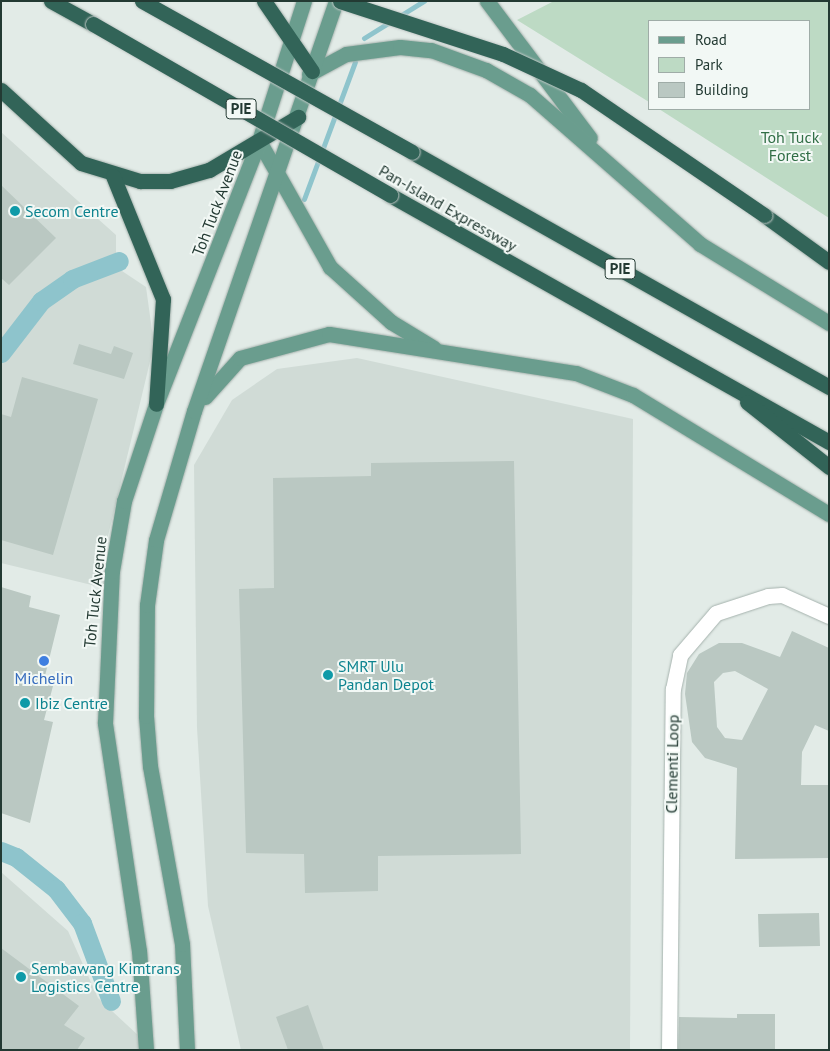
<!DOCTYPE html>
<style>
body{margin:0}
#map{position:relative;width:830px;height:1051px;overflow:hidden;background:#e2ebe7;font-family:"PT Sans",sans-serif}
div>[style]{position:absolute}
.built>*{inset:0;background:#d0dbd6}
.green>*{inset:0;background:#bddac4}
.stream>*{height:5px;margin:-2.5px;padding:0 2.5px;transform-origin:2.5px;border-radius:2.5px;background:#8ec4cc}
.canal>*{height:19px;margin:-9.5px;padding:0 9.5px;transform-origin:9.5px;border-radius:9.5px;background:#8ec4cc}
.building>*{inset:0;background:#bac8c2}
.roads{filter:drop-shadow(0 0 1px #a5b2ad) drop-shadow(0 0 1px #a5b2ad)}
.minor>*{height:15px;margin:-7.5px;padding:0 7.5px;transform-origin:7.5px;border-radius:7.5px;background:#fff}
.major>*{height:15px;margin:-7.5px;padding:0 7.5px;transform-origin:7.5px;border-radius:7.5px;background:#6a9d8e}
.highway>*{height:15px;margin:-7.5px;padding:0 7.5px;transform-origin:7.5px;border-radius:7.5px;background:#326458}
.bridges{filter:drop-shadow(0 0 1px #c1c8c6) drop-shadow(0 0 1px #c1c8c6)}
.highway-bridge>*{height:15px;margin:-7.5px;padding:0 7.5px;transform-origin:7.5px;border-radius:7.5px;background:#326458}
.dots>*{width:14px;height:14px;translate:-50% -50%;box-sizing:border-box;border:2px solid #f2f8f5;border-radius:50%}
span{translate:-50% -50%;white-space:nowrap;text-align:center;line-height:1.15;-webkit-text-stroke:4px #f2f8f5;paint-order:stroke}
.shield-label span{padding:1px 4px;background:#f2f8f5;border:1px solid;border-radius:4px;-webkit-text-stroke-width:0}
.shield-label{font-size:15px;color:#233a33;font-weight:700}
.park-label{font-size:16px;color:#316e46}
.street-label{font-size:16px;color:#233a33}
.culture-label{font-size:16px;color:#0d838f}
.left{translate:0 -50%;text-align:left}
.shop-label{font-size:16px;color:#366cbe}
.frame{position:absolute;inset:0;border:2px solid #233a33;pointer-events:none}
.legend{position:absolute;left:648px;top:20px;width:162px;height:90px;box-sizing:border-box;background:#f2f8f5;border:1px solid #9faca7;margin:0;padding:6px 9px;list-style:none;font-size:15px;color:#233a33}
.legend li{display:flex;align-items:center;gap:10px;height:25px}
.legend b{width:25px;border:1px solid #9faca7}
</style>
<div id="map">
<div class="built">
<i style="clip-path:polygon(1px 132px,116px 235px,116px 267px,146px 287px,154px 345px,96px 586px,1px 563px)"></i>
<i style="clip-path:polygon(357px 358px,633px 419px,630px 1050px,241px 1050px,208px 906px,197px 728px,194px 465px,232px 400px,277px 369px)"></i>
<i style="clip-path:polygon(1px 872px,68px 931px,98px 998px,140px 1037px,140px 1050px,1px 1050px)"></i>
</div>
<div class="green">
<i style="clip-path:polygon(554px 1px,829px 1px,829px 218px,659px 109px,809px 109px,809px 21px,649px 21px,649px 102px,517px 20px)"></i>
</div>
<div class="stream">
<i style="left:398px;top:17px;width:31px;rotate:-32deg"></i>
<i style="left:364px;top:38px;width:32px;rotate:-32deg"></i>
<i style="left:304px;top:199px;width:146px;rotate:-69.6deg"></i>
</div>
<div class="canal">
<i style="left:1px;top:353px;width:66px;rotate:-52.4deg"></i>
<i style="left:41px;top:301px;width:38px;rotate:-35deg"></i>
<i style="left:72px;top:279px;width:50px;rotate:-21deg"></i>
<i style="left:1px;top:851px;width:16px;rotate:22deg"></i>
<i style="left:16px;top:857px;width:51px;rotate:38.7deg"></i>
<i style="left:56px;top:889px;width:43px;rotate:52.6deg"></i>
<i style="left:82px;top:923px;width:83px;rotate:69.6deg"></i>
</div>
<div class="building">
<i style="clip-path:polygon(1px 185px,56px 238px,9px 285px,1px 278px)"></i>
<i style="clip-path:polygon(79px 344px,111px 354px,114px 346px,133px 353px,124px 379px,73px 364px)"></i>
<i style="clip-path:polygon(22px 377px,98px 399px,53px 555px,1px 540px,1px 414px,11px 417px)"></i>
<i style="clip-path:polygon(514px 461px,521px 854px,378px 856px,378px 891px,305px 893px,304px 854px,246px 853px,239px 589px,274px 588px,273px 478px,371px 476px,371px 463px)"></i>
<i style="clip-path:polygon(1px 587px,31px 596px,29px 607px,60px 615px,43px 684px,53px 686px,44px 720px,53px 722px,30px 823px,1px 813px)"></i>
<i style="clip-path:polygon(evenodd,792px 631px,829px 648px,829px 731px,815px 725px,802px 752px,801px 785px,829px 785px,829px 858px,735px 859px,737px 768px,705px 758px,692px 742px,685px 694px,687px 673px,699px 654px,719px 643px,742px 643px,780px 657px,792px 631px,735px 671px,768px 689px,742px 740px,725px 738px,717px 727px,714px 682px,723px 673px,735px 671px)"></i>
<i style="clip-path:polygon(819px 913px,820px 946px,759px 947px,758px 914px)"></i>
<i style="clip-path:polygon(1px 948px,79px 1006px,64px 1025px,85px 1038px,77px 1050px,1px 1050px)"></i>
<i style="clip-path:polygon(308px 1005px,324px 1050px,288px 1050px,276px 1017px)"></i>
<i style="clip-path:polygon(737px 1014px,775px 1014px,775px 1050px,678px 1050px,679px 1017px,737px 1018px)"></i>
</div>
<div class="roads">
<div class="minor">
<i style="left:669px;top:1050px;width:361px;rotate:-89.4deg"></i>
<i style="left:673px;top:689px;width:35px;rotate:-78deg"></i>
<i style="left:680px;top:655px;width:55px;rotate:-49.4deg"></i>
<i style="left:716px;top:613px;width:55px;rotate:-18.1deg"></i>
<i style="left:768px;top:596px;width:14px;rotate:-4deg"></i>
<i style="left:782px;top:595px;width:51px;rotate:24.1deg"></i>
</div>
<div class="major">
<i style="left:487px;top:1px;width:171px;rotate:53.1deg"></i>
<i style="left:309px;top:74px;width:42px;rotate:-28.4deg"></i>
<i style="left:346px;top:54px;width:54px;rotate:-7.4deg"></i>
<i style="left:400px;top:47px;width:31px;rotate:6deg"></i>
<i style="left:431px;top:50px;width:59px;rotate:20deg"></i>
<i style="left:486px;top:70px;width:51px;rotate:29.6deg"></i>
<i style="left:530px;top:95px;width:226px;rotate:41.2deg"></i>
<i style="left:700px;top:244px;width:151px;rotate:31.5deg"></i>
<i style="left:259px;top:141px;width:145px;rotate:60.6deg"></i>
<i style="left:330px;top:267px;width:82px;rotate:42deg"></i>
<i style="left:391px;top:322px;width:50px;rotate:31.2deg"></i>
<i style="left:205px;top:397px;width:52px;rotate:-48.1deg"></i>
<i style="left:240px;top:358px;width:92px;rotate:-15.1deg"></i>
<i style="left:329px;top:334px;width:250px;rotate:9deg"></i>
<i style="left:576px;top:373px;width:61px;rotate:21.1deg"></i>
<i style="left:633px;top:395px;width:229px;rotate:31.3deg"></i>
<i style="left:146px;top:1050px;width:99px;rotate:-94deg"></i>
<i style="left:139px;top:951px;width:231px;rotate:-98.5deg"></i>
<i style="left:105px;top:723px;width:152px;rotate:-87.4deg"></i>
<i style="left:112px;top:571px;width:71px;rotate:-80.3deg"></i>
<i style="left:124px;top:501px;width:102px;rotate:-71.7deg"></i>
<i style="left:156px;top:404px;width:282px;rotate:-68.6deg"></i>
<i style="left:259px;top:141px;width:147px;rotate:-72.2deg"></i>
<i style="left:187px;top:1050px;width:106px;rotate:-92.7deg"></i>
<i style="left:182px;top:944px;width:181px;rotate:-100.2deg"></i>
<i style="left:150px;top:766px;width:50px;rotate:-94.6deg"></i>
<i style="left:146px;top:716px;width:111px;rotate:-89.5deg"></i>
<i style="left:147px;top:605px;width:66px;rotate:-82.1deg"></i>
<i style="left:156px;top:540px;width:134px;rotate:-73.6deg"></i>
<i style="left:194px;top:411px;width:434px;rotate:-70.9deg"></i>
</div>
<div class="highway">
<i style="left:51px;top:1px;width:48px;rotate:28.7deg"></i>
<i style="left:264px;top:1px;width:85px;rotate:55.6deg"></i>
<i style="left:1px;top:90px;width:108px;rotate:42.4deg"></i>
<i style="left:81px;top:163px;width:62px;rotate:17deg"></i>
<i style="left:140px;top:181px;width:30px"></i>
<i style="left:170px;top:181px;width:41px;rotate:-15.8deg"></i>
<i style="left:209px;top:170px;width:104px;rotate:-30.8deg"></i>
<i style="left:412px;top:152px;width:479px;rotate:29.4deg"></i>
<i style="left:113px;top:176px;width:133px;rotate:67.9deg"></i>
<i style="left:163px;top:299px;width:105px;rotate:93.8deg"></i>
<i style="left:390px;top:195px;width:504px;rotate:29.36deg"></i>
<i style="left:764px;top:215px;width:80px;rotate:35.9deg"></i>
<i style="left:747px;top:402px;width:105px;rotate:38.4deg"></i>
</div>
</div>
<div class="bridges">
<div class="highway-bridge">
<i style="left:142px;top:1px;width:309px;rotate:29.2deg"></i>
<i style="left:340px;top:1px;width:171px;rotate:18deg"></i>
<i style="left:503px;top:54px;width:86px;rotate:24.8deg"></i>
<i style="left:581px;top:90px;width:222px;rotate:34.3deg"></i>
<i style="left:93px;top:24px;width:343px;rotate:29.9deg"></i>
</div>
</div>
<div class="dots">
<i style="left:15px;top:211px;background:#0f9aa8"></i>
<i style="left:44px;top:661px;background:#3f7fe0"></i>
<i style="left:328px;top:675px;background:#0f9aa8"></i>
<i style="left:25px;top:703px;background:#0f9aa8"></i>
<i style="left:21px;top:977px;background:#0f9aa8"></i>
</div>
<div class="shield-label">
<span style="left:241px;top:109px">PIE</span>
<span style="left:620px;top:269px">PIE</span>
</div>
<div class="park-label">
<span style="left:790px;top:146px">Toh Tuck<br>Forest</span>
</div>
<div class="street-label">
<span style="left:217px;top:203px;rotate:-69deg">Toh Tuck Avenue</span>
<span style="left:448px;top:208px;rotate:30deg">Pan-Island Expressway</span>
<span style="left:95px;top:592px;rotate:-84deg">Toh Tuck Avenue</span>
<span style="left:672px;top:764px;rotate:-89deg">Clementi Loop</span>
</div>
<div class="culture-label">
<span class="left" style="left:25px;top:211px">Secom Centre</span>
<span class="left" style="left:338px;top:675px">SMRT Ulu<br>Pandan Depot</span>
<span class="left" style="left:35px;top:703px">Ibiz Centre</span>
<span class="left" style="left:31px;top:977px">Sembawang Kimtrans<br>Logistics Centre</span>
</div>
<div class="shop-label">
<span style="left:44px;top:678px">Michelin</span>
</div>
<div class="frame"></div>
<ul class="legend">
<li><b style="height:6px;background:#6a9d8e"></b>Road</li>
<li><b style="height:14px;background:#bddac4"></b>Park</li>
<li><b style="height:14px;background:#bac8c2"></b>Building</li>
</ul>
</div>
